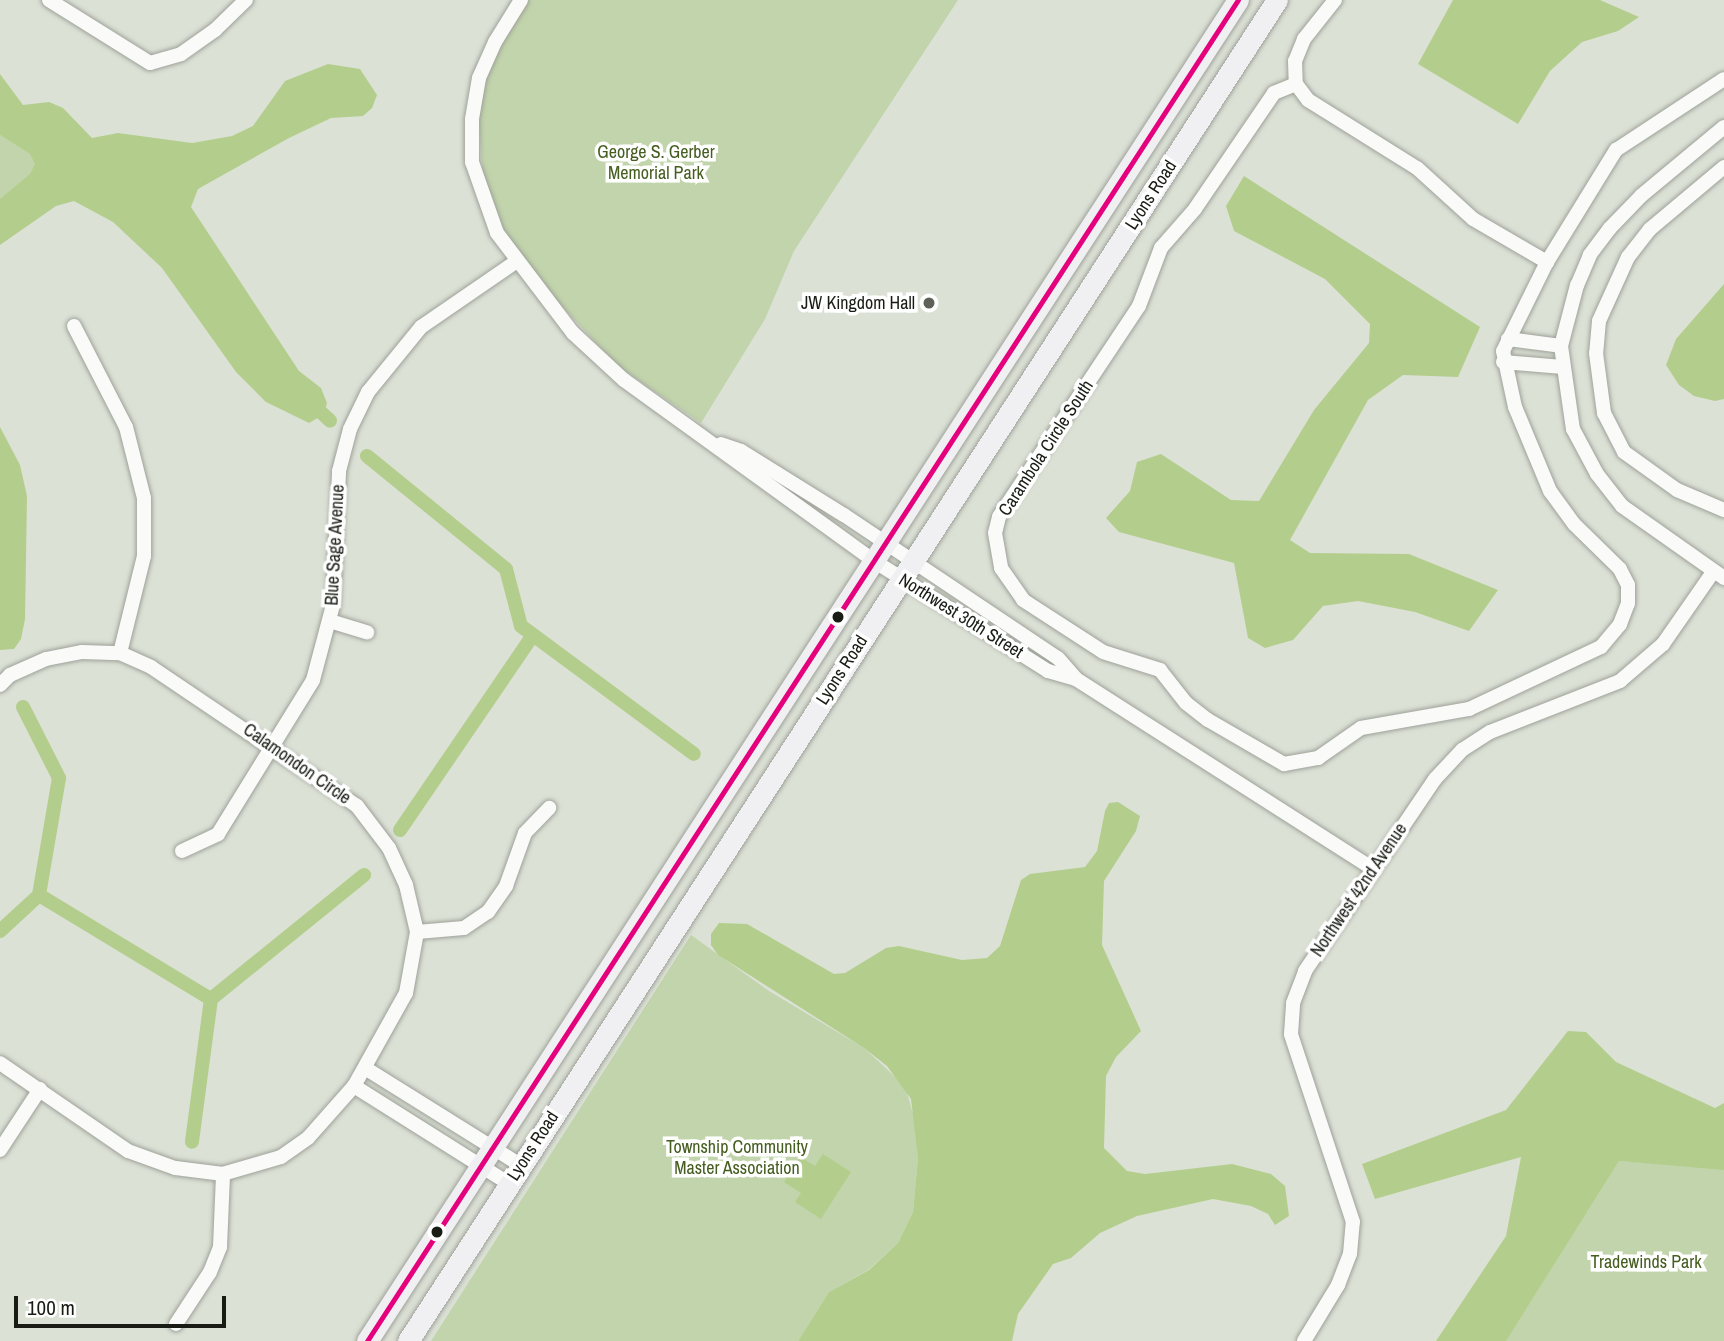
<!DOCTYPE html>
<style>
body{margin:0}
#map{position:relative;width:1724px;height:1341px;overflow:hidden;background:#dce1d6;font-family:"Archivo Narrow",sans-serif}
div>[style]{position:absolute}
.green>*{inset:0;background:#c2d4ac}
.water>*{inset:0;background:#b3ce8c}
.canal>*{height:14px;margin:-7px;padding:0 7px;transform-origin:7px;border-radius:7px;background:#b3ce8c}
.roads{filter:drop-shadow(0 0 2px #9ea299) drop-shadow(0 0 2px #9ea299)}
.street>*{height:14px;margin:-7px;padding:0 7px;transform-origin:7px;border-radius:7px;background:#fafaf9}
.primary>*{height:21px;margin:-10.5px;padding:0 10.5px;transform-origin:10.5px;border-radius:10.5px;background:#f0eff2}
.bus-1>*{height:5px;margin:-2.5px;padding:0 2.5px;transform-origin:2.5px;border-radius:2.5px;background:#e5007d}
.dots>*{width:19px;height:19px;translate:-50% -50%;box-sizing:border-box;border:4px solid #fff;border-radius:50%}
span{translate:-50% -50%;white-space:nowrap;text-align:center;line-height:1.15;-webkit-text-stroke:7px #fff;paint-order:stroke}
.park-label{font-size:18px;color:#455d1f}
.street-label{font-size:18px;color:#191c14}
.poi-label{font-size:18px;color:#191c14}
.right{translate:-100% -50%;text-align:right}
.scale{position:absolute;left:14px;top:1296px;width:212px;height:32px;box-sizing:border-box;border:4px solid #191c14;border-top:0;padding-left:9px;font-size:21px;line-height:24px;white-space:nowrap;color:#191c14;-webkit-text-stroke:5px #fff;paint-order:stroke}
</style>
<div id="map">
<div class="green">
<i style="clip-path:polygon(528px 0,958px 0,794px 251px,765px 319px,701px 423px,618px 366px,557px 301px,485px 206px,477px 89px)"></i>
<i style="clip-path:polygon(0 135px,48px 165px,0 203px)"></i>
<i style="clip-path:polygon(691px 935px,769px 991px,864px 1048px,905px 1086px,916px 1124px,918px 1158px,913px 1212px,898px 1243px,868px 1270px,829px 1292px,798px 1341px,431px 1341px)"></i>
<i style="clip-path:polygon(1619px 1161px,1724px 1168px,1724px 1341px,1505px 1341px)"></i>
</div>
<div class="water">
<i style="clip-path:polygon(1453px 0,1600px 0,1639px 17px,1618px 31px,1582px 42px,1550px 71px,1518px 124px,1418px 64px)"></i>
<i style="clip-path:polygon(328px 64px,360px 69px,377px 95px,372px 108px,363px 116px,331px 118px,289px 138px,198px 189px,191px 207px,299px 371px,321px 388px,327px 403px,323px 415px,309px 423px,266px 402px,236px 372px,162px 268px,113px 222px,74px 201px,56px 206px,0 245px,0 199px,30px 174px,35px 164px,30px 154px,0 135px,0 74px,23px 105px,49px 102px,63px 108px,92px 138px,118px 133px,192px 143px,232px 136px,253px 126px,285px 81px)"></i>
<i style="clip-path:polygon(1244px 176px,1480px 327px,1458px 377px,1403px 375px,1368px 400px,1290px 540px,1310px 553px,1409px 554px,1498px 590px,1469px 631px,1415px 612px,1358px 601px,1323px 606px,1293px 640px,1265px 648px,1248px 638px,1234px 563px,1119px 532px,1106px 518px,1130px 491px,1137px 462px,1161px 454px,1231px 500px,1259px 501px,1314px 410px,1369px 343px,1370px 324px,1325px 279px,1234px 231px,1226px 206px)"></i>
<i style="clip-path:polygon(1724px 284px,1724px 399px,1715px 401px,1694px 396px,1679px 385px,1666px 365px,1676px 339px)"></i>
<i style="clip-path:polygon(0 427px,20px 465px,27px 496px,25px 619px,21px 639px,14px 649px,0 650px)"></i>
<i style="clip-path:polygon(1118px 802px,1140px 816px,1136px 831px,1104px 881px,1102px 945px,1141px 1031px,1116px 1057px,1106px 1076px,1104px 1148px,1127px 1171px,1145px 1174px,1232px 1164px,1271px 1174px,1285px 1186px,1289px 1216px,1275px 1225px,1268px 1214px,1251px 1206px,1213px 1199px,1137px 1216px,1100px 1233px,1071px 1258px,1053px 1264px,1018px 1314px,1012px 1341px,798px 1341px,829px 1292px,869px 1270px,898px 1243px,913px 1212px,918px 1158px,911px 1099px,887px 1066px,864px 1048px,718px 955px,711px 945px,711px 934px,719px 923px,747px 924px,834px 974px,845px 973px,886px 948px,899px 946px,962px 960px,987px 958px,1000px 946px,1021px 880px,1030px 874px,1085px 867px,1097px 851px,1105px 811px,1109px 803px)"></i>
<i style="clip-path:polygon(1568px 1031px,1586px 1032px,1616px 1062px,1715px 1108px,1724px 1103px,1724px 1170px,1619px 1161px,1506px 1341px,1436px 1341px,1506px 1236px,1521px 1157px,1375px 1199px,1362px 1164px,1506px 1110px)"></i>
<i style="clip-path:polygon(823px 1154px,851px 1172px,821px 1219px,795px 1202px,801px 1193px,784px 1182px,800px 1157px,815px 1166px)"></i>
</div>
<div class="canal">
<i style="left:311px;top:403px;width:26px;rotate:43deg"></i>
<i style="left:367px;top:456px;width:179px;rotate:39.1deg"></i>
<i style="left:506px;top:569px;width:59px;rotate:75.3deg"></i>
<i style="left:521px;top:626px;width:215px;rotate:36.5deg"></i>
<i style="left:23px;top:707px;width:80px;rotate:63.1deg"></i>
<i style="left:59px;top:778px;width:119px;rotate:99.7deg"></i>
<i style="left:39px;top:895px;width:201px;rotate:31.2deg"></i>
<i style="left:211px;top:999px;width:144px;rotate:97.6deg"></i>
<i style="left:400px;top:830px;width:236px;rotate:-55.7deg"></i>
<i style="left:0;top:931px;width:53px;rotate:-42.7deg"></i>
<i style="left:211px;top:999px;width:197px;rotate:-39deg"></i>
</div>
<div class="roads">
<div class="street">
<i style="left:49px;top:0;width:119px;rotate:32deg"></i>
<i style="left:150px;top:63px;width:32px;rotate:-16deg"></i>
<i style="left:181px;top:54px;width:42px;rotate:-35.2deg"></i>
<i style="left:215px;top:30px;width:43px;rotate:-44.1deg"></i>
<i style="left:521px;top:0;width:49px;rotate:121.8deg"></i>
<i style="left:495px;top:42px;width:39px;rotate:114deg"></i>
<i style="left:479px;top:78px;width:42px;rotate:99.7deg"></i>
<i style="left:472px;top:119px;width:43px;rotate:90deg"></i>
<i style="left:472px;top:162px;width:75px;rotate:70.6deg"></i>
<i style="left:497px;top:233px;width:126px;rotate:52.8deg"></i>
<i style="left:573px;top:333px;width:69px;rotate:42.7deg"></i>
<i style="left:624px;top:380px;width:309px;rotate:35.9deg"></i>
<i style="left:874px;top:561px;width:206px;rotate:32.3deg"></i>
<i style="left:1048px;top:671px;width:29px;rotate:16deg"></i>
<i style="left:1335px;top:0;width:50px;rotate:128.5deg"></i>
<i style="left:1304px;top:39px;width:24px;rotate:112deg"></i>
<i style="left:1295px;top:61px;width:23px;rotate:88deg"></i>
<i style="left:1296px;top:84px;width:20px;rotate:53deg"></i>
<i style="left:1308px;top:100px;width:128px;rotate:32deg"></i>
<i style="left:1417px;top:168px;width:76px;rotate:42.3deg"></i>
<i style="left:1473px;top:219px;width:86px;rotate:30.2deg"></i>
<i style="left:1296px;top:84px;width:24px;rotate:158deg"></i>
<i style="left:1274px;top:93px;width:140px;rotate:124.3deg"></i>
<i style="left:1195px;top:209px;width:52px;rotate:131.1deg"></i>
<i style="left:1161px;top:248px;width:62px;rotate:110.8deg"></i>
<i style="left:1139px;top:306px;width:253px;rotate:123.6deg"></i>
<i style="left:999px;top:517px;width:16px;rotate:104deg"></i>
<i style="left:995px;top:533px;width:36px;rotate:80deg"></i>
<i style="left:1001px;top:568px;width:39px;rotate:55deg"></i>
<i style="left:1023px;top:600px;width:95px;rotate:33deg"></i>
<i style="left:1103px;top:652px;width:60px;rotate:17.5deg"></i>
<i style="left:1160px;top:670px;width:42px;rotate:51.8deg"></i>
<i style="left:1186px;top:703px;width:28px;rotate:38deg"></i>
<i style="left:1208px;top:720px;width:88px;rotate:30.1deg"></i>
<i style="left:1284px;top:764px;width:35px;rotate:-10deg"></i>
<i style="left:1318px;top:758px;width:52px;rotate:-34.9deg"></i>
<i style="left:1361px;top:728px;width:110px;rotate:-10deg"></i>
<i style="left:1469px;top:709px;width:146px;rotate:-25.2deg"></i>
<i style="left:1601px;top:647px;width:30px;rotate:-50deg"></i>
<i style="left:1620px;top:624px;width:22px;rotate:-69deg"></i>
<i style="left:1628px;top:603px;width:18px;rotate:-90deg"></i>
<i style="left:1628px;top:585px;width:18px;rotate:-117deg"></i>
<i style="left:1620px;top:569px;width:64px;rotate:-135.6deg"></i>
<i style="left:1574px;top:524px;width:41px;rotate:-126deg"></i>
<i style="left:1550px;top:491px;width:91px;rotate:-112.6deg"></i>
<i style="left:1515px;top:407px;width:57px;rotate:-102.1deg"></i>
<i style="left:1503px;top:351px;width:99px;rotate:-63.7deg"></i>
<i style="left:1547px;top:262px;width:132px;rotate:-58.4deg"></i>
<i style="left:1616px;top:150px;width:129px;rotate:-33.3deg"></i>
<i style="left:1724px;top:127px;width:108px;rotate:140.3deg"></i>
<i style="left:1641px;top:196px;width:45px;rotate:134.1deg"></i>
<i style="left:1610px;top:228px;width:34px;rotate:127deg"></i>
<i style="left:1590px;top:255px;width:33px;rotate:113deg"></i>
<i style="left:1577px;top:285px;width:63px;rotate:104.7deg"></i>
<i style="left:1561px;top:346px;width:84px;rotate:81.8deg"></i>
<i style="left:1573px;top:429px;width:51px;rotate:61.9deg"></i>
<i style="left:1597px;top:474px;width:41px;rotate:52deg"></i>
<i style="left:1622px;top:506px;width:125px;rotate:35.2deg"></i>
<i style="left:1724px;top:167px;width:97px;rotate:140deg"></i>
<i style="left:1650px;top:229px;width:36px;rotate:128deg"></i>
<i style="left:1628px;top:257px;width:70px;rotate:114.4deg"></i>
<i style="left:1599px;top:321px;width:32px;rotate:95deg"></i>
<i style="left:1596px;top:353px;width:61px;rotate:82.4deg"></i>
<i style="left:1604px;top:413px;width:44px;rotate:62.9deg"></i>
<i style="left:1624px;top:452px;width:65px;rotate:35.6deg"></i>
<i style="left:1677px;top:490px;width:51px;rotate:23.1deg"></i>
<i style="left:74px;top:326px;width:114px;rotate:62.8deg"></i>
<i style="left:126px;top:427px;width:73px;rotate:75.8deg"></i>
<i style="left:144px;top:498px;width:58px;rotate:90deg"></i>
<i style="left:144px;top:556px;width:100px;rotate:103.9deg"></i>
<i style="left:1508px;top:339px;width:53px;rotate:7.5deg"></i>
<i style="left:1503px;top:362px;width:60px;rotate:4.8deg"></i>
<i style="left:721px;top:444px;width:21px;rotate:19deg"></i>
<i style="left:741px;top:451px;width:121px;rotate:31.9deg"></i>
<i style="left:844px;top:515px;width:257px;rotate:33.8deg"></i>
<i style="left:1058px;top:658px;width:28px;rotate:49deg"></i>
<i style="left:1076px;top:679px;width:353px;rotate:32.6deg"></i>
<i style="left:330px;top:621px;width:39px;rotate:17deg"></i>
<i style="left:0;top:685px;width:14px;rotate:-45deg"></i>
<i style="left:10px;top:675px;width:39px;rotate:-24deg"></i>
<i style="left:46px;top:659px;width:37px;rotate:-11deg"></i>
<i style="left:82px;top:652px;width:38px;rotate:2deg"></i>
<i style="left:120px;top:653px;width:34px;rotate:24deg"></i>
<i style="left:151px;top:667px;width:249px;rotate:34deg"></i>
<i style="left:357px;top:806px;width:53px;rotate:52.7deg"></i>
<i style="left:389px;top:848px;width:41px;rotate:65.3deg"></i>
<i style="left:406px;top:885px;width:48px;rotate:76.8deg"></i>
<i style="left:417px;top:932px;width:62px;rotate:100.2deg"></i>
<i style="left:406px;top:993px;width:107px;rotate:119.2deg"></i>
<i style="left:354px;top:1086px;width:69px;rotate:131.5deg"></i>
<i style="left:308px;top:1138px;width:33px;rotate:145deg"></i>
<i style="left:281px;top:1157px;width:60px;rotate:163.7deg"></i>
<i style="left:223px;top:1174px;width:48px;rotate:-172.9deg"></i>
<i style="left:175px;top:1168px;width:50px;rotate:-160.1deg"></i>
<i style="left:128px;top:1151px;width:155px;rotate:-145.5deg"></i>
<i style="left:182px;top:851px;width:40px;rotate:-25deg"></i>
<i style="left:218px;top:834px;width:181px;rotate:-58.3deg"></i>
<i style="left:313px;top:680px;width:78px;rotate:-75.1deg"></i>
<i style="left:333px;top:605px;width:134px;rotate:-87.4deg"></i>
<i style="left:339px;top:471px;width:43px;rotate:-75.3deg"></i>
<i style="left:350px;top:429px;width:41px;rotate:-64.1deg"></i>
<i style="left:368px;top:392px;width:84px;rotate:-50.8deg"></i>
<i style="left:421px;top:327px;width:116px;rotate:-34.5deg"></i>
<i style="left:417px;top:932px;width:47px;rotate:-4.9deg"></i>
<i style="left:464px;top:928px;width:29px;rotate:-34deg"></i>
<i style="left:488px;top:912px;width:32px;rotate:-55deg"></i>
<i style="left:506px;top:886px;width:56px;rotate:-70.3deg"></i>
<i style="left:525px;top:833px;width:35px;rotate:-46deg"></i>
<i style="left:365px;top:1068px;width:183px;rotate:32deg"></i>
<i style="left:354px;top:1086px;width:182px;rotate:32.2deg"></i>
<i style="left:0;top:1150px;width:73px;rotate:-56.7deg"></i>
<i style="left:176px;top:1324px;width:62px;rotate:-56.8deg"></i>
<i style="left:210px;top:1272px;width:27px;rotate:-68deg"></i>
<i style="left:220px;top:1247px;width:73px;rotate:-87.6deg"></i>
<i style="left:1304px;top:1341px;width:66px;rotate:-58.7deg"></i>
<i style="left:1338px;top:1285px;width:33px;rotate:-69deg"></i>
<i style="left:1350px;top:1254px;width:32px;rotate:-85deg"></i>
<i style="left:1353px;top:1222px;width:198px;rotate:-108.3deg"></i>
<i style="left:1291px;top:1034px;width:31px;rotate:-86deg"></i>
<i style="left:1293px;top:1003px;width:34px;rotate:-69deg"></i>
<i style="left:1305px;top:971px;width:232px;rotate:-55.9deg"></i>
<i style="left:1435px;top:779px;width:40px;rotate:-47deg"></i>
<i style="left:1462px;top:750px;width:33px;rotate:-33deg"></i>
<i style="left:1490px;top:732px;width:140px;rotate:-21.4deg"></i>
<i style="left:1620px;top:681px;width:57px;rotate:-40.7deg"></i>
<i style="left:1663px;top:644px;width:88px;rotate:-55.2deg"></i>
</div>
<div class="primary">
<i style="left:367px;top:1341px;width:1599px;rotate:-57deg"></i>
<i style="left:408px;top:1341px;width:1598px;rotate:-57.06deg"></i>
</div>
</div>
<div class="bus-1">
<i style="left:367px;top:1341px;width:1599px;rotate:-57deg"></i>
</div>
<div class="dots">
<i style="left:929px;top:303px;background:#5d6158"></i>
<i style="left:838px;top:617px;background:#191c14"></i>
<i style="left:437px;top:1232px;background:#191c14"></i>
</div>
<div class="park-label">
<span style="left:656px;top:163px">George S. Gerber<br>Memorial Park</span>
<span style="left:737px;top:1158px">Township Community<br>Master Association</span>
<span style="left:1646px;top:1262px">Tradewinds Park</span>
</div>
<div class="street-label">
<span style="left:1151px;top:195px;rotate:-57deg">Lyons Road</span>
<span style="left:1046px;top:448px;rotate:-57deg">Carambola Circle South</span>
<span style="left:335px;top:545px;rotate:-87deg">Blue Sage Avenue</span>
<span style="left:961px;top:616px;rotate:32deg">Northwest 30th Street</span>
<span style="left:842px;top:670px;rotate:-57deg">Lyons Road</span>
<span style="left:297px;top:764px;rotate:35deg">Calamondon Circle</span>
<span style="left:1359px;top:890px;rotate:-56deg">Northwest 42nd Avenue</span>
<span style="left:533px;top:1146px;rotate:-57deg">Lyons Road</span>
</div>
<div class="poi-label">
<span class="right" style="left:915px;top:303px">JW Kingdom Hall</span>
</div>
<div class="scale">100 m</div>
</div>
